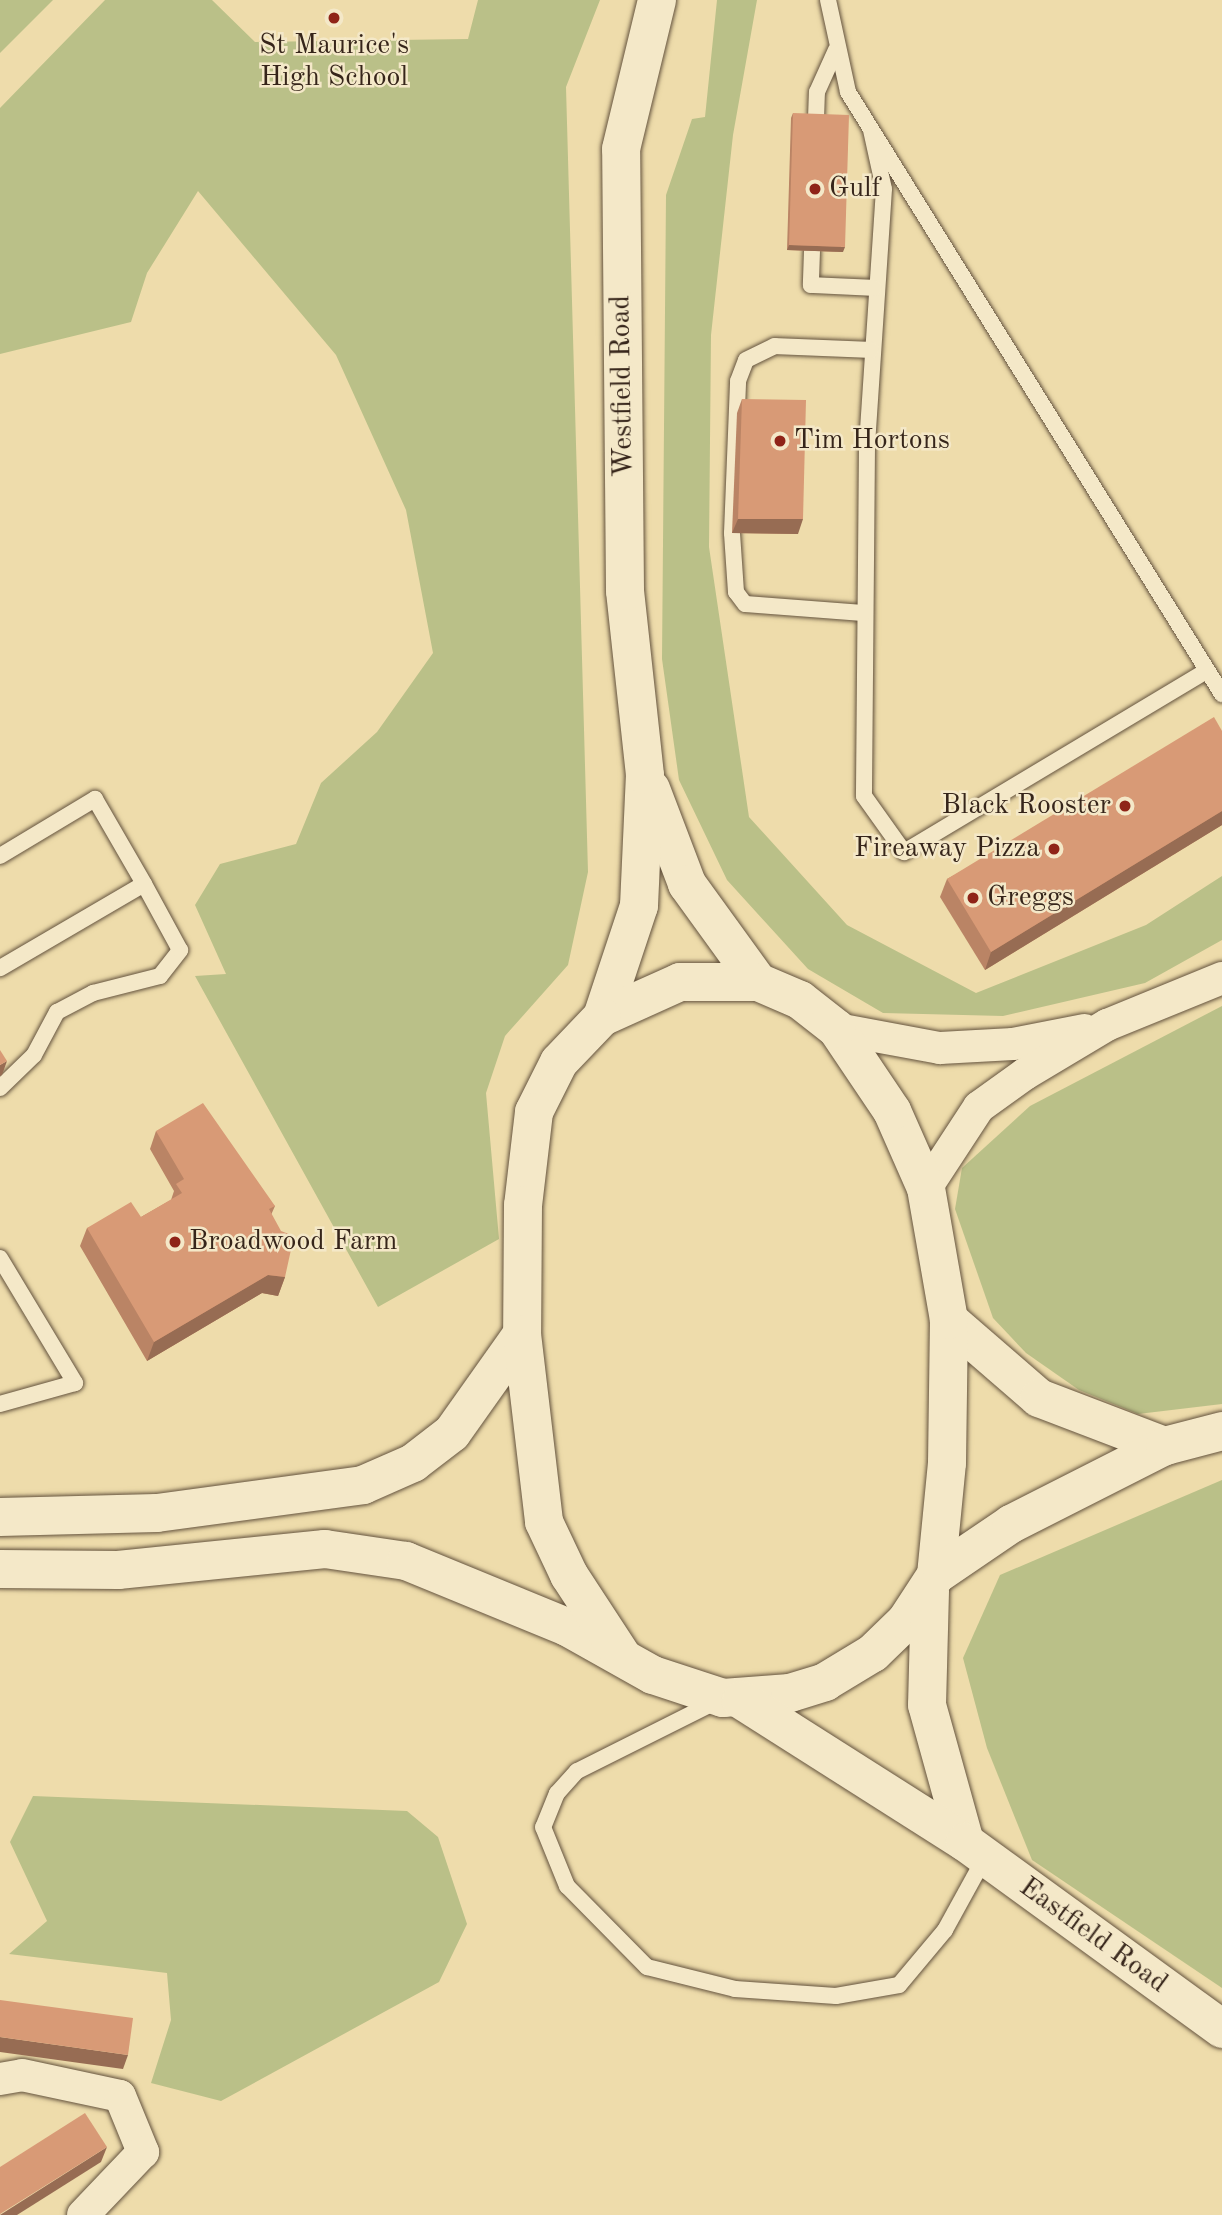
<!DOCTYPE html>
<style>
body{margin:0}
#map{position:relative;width:1222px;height:2215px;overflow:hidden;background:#eedcab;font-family:"Old Standard TT",serif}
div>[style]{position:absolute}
.green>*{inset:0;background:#bac088}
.roads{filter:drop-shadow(0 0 2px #64533e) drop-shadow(0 0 2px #64533e)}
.service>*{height:16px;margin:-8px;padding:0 8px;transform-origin:8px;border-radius:8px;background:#f4e8c8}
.minor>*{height:32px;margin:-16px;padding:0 16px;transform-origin:16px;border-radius:16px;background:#f4e8c8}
.secondary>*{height:38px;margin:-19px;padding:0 19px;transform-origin:19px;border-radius:19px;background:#f4e8c8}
.wall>*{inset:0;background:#ba8465}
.shaded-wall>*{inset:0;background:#976c53}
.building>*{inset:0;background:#d89a76}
.dots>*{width:19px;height:19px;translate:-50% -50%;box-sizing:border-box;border:4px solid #f4e8c8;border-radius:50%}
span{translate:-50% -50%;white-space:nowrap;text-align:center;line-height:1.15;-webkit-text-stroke:5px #f4e8c8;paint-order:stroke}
.poi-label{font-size:28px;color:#36251a}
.left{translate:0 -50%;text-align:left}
.right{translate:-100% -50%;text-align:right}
.street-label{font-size:28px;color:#36251a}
</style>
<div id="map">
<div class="green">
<i style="clip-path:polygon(0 0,53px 0,0 53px)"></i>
<i style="clip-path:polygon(105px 0,212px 0,255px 42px,468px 39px,478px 0,600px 0,566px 87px,588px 872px,568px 965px,505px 1036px,486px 1093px,499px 1239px,378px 1307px,195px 976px,226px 974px,195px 905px,220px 864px,296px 844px,321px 783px,377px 732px,433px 653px,406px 510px,336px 355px,198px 191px,147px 273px,131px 322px,0 354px,0 108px)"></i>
<i style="clip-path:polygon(717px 0,757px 0,733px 135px,711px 335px,709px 547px,749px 817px,847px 925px,976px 993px,1146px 925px,1222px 876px,1222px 940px,1145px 983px,1003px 1016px,883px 1013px,808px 969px,727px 880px,679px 780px,662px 659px,666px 195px,692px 119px,705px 117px)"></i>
<i style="clip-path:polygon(1222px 1006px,1222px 1404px,1138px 1414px,1079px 1390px,1026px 1353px,993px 1318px,955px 1209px,962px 1168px,1030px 1106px)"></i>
<i style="clip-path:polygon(1222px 1480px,1222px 1988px,1032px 1860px,987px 1748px,963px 1658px,1000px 1575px)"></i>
<i style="clip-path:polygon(33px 1796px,407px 1811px,438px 1837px,467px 1924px,439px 1982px,221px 2101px,151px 2083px,171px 2020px,167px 1973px,9px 1954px,47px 1921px,10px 1842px)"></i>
</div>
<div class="roads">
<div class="service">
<i style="left:828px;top:0;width:94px;rotate:77.7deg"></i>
<i style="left:848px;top:92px;width:709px;rotate:58.15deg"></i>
<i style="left:816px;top:119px;width:27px;rotate:-88deg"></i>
<i style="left:817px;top:92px;width:46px;rotate:-65.7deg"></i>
<i style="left:871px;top:130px;width:60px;rotate:77.6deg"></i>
<i style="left:884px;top:189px;width:258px;rotate:93.8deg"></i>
<i style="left:867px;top:446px;width:350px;rotate:90.5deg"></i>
<i style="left:864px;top:796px;width:69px;rotate:54.5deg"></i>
<i style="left:904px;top:852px;width:353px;rotate:-30.9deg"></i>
<i style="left:812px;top:251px;width:34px;rotate:92deg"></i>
<i style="left:811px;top:285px;width:63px;rotate:2.7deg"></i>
<i style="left:863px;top:613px;width:118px;rotate:-175.6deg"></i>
<i style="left:745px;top:604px;width:15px;rotate:-127deg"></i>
<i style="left:736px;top:592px;width:59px;rotate:-93.9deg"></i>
<i style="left:732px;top:533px;width:152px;rotate:-87.7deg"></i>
<i style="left:738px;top:381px;width:22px;rotate:-69deg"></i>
<i style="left:746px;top:360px;width:32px;rotate:-26deg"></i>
<i style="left:775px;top:346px;width:96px;rotate:2.4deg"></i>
<i style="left:0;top:856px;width:111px;rotate:-31deg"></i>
<i style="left:95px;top:799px;width:98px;rotate:60deg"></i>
<i style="left:144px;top:884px;width:167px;rotate:149.7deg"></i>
<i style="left:0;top:1088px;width:47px;rotate:-44.1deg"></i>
<i style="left:34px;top:1055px;width:49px;rotate:-61.9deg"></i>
<i style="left:57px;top:1012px;width:41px;rotate:-27.8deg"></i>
<i style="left:93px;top:993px;width:69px;rotate:-14.2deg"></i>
<i style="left:160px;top:976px;width:33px;rotate:-52deg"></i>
<i style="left:180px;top:950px;width:75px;rotate:-118.6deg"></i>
<i style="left:0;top:1258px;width:146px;rotate:59deg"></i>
<i style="left:75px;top:1383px;width:78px;rotate:164.4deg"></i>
<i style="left:717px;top:1701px;width:157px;rotate:153.4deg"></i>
<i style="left:577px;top:1771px;width:30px;rotate:132deg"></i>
<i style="left:557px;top:1793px;width:37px;rotate:112deg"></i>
<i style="left:543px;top:1827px;width:64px;rotate:67.9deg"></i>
<i style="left:567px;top:1886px;width:114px;rotate:45.4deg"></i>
<i style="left:647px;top:1967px;width:91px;rotate:14deg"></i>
<i style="left:735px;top:1989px;width:101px;rotate:4deg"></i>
<i style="left:836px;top:1996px;width:64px;rotate:-9.9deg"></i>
<i style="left:899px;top:1985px;width:72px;rotate:-50.1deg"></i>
<i style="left:945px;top:1930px;width:81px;rotate:-61.2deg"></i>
</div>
<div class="minor">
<i style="left:837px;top:1029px;width:105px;rotate:10.5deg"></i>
<i style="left:940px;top:1048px;width:73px;rotate:-3.1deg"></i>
<i style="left:1013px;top:1044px;width:73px;rotate:-11deg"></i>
<i style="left:926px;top:1188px;width:97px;rotate:-56.8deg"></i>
<i style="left:979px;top:1107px;width:57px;rotate:-35.7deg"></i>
<i style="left:1025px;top:1074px;width:96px;rotate:-30.9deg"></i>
<i style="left:1107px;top:1025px;width:124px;rotate:-22.2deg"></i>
<i style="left:0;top:2079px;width:22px;rotate:-10deg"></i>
<i style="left:22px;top:2075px;width:100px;rotate:12.1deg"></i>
<i style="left:120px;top:2096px;width:61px;rotate:67.7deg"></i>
<i style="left:143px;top:2152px;width:87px;rotate:133.6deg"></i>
</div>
<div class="secondary">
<i style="left:651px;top:789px;width:102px;rotate:69.2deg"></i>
<i style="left:687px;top:884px;width:121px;rotate:54.1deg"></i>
<i style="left:602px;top:1017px;width:117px;rotate:-71.6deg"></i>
<i style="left:639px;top:906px;width:131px;rotate:-87.4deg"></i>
<i style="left:645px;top:775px;width:185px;rotate:-96.2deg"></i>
<i style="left:625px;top:591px;width:442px;rotate:-90.5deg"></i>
<i style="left:621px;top:149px;width:153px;rotate:-76.4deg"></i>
<i style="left:949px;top:1320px;width:119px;rotate:40.9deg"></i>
<i style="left:1039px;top:1398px;width:135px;rotate:20.9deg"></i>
<i style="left:0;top:1517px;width:157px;rotate:-1.5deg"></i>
<i style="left:157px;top:1513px;width:208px;rotate:-7.7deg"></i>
<i style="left:363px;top:1485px;width:55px;rotate:-23.7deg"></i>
<i style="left:413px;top:1463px;width:49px;rotate:-37.6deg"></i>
<i style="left:452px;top:1433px;width:121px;rotate:-54.7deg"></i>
<i style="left:0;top:1569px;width:118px;rotate:0.5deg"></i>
<i style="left:118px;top:1570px;width:208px;rotate:-5.8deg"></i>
<i style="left:325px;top:1549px;width:82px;rotate:8.4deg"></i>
<i style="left:406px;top:1561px;width:174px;rotate:22.3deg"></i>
<i style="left:567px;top:1627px;width:98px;rotate:29.2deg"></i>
<i style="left:653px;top:1675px;width:74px;rotate:18.2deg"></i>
<i style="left:723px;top:1698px;width:67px;rotate:-4.3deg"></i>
<i style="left:790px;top:1693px;width:37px;rotate:-17deg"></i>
<i style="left:825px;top:1682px;width:56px;rotate:-31.1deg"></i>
<i style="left:873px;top:1653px;width:46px;rotate:-44.1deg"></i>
<i style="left:906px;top:1621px;width:55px;rotate:-56.9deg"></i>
<i style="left:936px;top:1575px;width:113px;rotate:-84.4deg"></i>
<i style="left:947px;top:1463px;width:143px;rotate:-89.2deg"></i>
<i style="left:949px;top:1320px;width:134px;rotate:-99.9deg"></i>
<i style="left:926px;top:1188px;width:84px;rotate:-113.8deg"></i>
<i style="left:892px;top:1111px;width:99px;rotate:-123.9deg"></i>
<i style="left:837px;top:1029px;width:47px;rotate:-141.9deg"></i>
<i style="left:800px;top:1000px;width:46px;rotate:-156.8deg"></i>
<i style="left:758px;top:982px;width:78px;rotate:180deg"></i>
<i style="left:680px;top:982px;width:85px;rotate:155.8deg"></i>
<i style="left:602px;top:1017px;width:62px;rotate:133.7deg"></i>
<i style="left:559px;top:1062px;width:56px;rotate:116.6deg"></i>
<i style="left:534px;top:1112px;width:94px;rotate:96.7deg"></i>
<i style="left:523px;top:1205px;width:129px;rotate:90.4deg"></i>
<i style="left:522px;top:1334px;width:189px;rotate:83.3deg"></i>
<i style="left:544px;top:1522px;width:59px;rotate:64.7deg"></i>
<i style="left:569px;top:1575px;width:97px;rotate:56.8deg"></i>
<i style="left:936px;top:1575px;width:91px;rotate:-34.2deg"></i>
<i style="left:1011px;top:1524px;width:173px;rotate:-26.9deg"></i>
<i style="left:1165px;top:1446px;width:59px;rotate:-14.7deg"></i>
<i style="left:930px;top:1591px;width:114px;rotate:91.5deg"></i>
<i style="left:927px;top:1705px;width:142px;rotate:74.5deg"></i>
<i style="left:741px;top:1700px;width:265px;rotate:32.4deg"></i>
<i style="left:965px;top:1842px;width:318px;rotate:36deg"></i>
</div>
</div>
<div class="wall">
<i style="clip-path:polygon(793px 113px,843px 252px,787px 250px,791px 118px)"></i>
<i style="clip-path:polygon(742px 399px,798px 534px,732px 533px,737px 413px)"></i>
<i style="clip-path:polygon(1222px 731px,1222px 825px,985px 970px,940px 897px,947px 879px)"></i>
<i style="clip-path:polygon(156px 1131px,275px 1206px,271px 1215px,285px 1277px,278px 1296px,262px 1293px,147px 1361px,80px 1246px,87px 1228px,141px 1217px,171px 1200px,174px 1191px,150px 1149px)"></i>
</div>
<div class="shaded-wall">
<i style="clip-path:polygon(789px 245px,845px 247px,843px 252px,787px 250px)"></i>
<i style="clip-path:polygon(738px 519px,803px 519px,798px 534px,732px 533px)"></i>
<i style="clip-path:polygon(1222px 811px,1222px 825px,985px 970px,991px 952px)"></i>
<i style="clip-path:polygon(7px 1061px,2px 1075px,0 1076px,0 1065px)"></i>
<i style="clip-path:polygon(268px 1275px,285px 1277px,278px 1296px,262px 1293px,147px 1361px,154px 1342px)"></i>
<i style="clip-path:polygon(0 2037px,128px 2055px,123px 2069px,0 2052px)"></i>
<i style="clip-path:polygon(107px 2147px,101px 2162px,17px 2215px,0 2215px)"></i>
</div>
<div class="building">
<i style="clip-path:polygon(793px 113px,849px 115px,845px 247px,789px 245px)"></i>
<i style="clip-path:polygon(742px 399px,806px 400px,803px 519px,738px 519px)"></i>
<i style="clip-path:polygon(1214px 717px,1222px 731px,1222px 811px,991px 952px,947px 879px)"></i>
<i style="clip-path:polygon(0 1050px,7px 1061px,0 1065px)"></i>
<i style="clip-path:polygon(203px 1103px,275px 1206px,269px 1209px,281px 1231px,294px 1236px,285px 1277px,268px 1275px,154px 1342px,87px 1228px,131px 1202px,141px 1217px,182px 1193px,176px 1184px,184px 1179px,156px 1131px)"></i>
<i style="clip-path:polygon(0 2000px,133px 2018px,128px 2055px,0 2037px)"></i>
<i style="clip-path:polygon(85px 2113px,107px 2147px,0 2214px,0 2167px)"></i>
</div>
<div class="dots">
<i style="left:334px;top:18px;background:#8f2418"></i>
<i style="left:815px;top:189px;background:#8f2418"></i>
<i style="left:780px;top:441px;background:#8f2418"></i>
<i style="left:1125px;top:806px;background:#8f2418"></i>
<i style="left:1054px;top:849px;background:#8f2418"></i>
<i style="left:973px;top:898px;background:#8f2418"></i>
<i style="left:175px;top:1242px;background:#8f2418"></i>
</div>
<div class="poi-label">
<span style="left:334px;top:62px">St Maurice's<br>High School</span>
<span class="left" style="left:829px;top:189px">Gulf</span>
<span class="left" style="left:794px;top:441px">Tim Hortons</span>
<span class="right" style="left:1111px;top:806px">Black Rooster</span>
<span class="right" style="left:1040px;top:849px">Fireaway Pizza</span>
<span class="left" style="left:987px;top:898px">Greggs</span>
<span class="left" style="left:189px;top:1242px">Broadwood Farm</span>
</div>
<div class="street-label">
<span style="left:623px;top:386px;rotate:-91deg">Westfield Road</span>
<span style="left:1093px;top:1936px;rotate:36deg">Eastfield Road</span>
</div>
</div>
